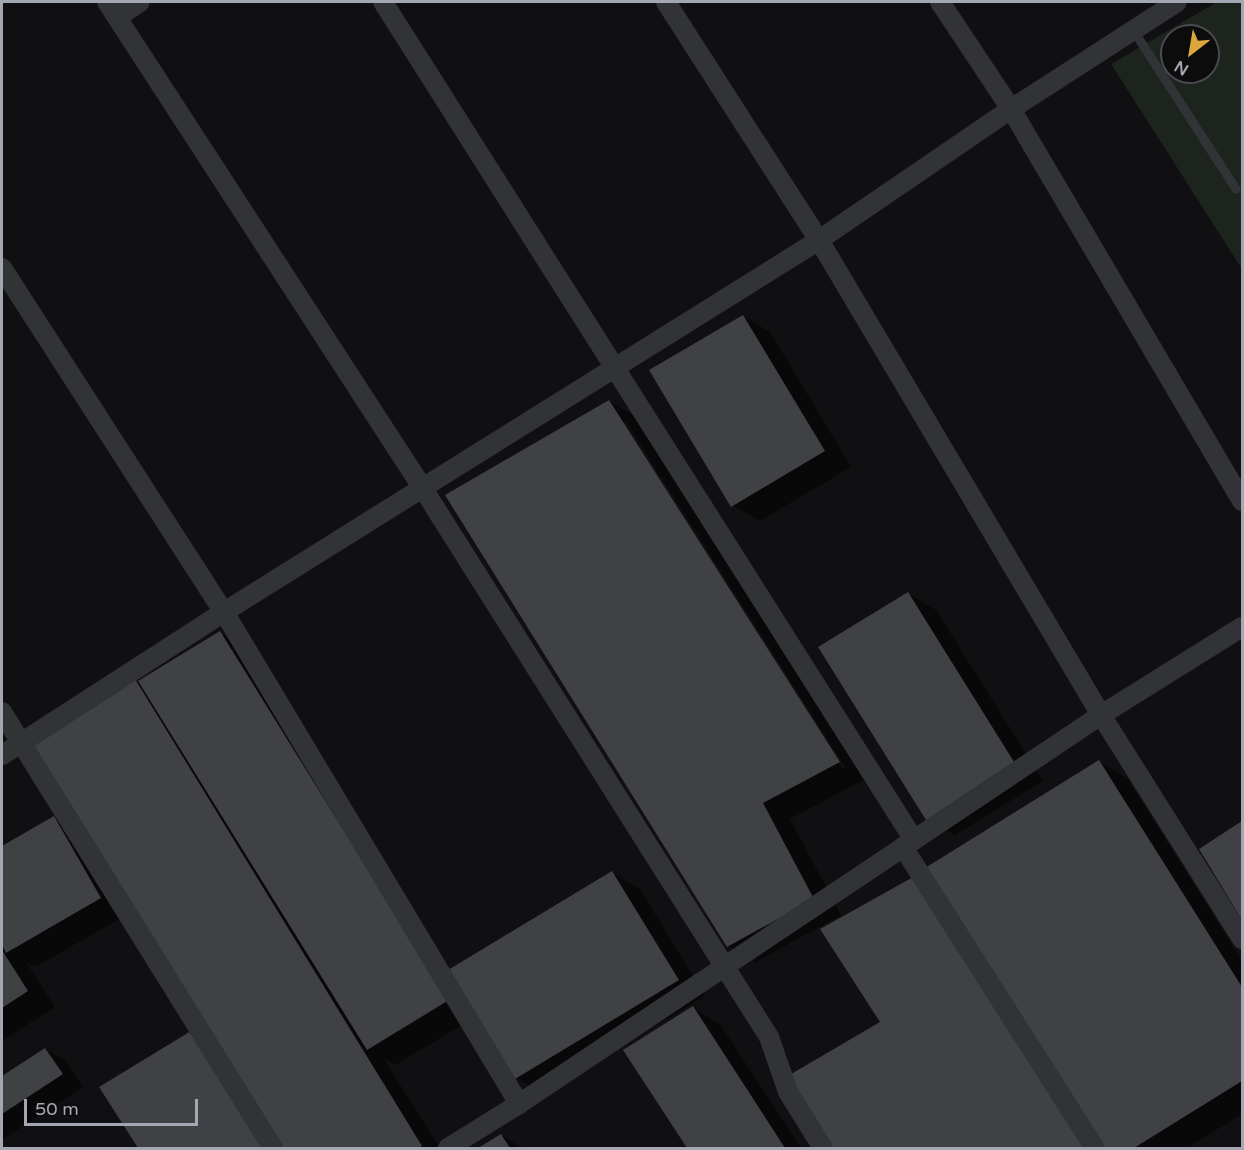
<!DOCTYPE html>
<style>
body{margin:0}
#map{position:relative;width:1244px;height:1150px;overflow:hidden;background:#101012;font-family:"Varela Round",sans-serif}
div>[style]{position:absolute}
.green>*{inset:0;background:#1d241e}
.shadow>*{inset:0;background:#0007}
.building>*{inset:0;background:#404145}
.lane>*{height:9px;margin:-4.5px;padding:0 4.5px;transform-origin:4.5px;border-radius:4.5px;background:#323336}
.street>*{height:20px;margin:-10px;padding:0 10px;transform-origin:10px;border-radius:10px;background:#323336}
span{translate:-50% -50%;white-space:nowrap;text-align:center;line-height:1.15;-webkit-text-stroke:6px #0c0c0d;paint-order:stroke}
.frame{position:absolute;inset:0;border:3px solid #a3a7b1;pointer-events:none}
.north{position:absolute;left:1160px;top:24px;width:60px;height:60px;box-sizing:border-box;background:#0c0c0d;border:2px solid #484a4f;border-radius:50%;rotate:211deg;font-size:16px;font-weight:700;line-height:24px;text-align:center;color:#a3a7b1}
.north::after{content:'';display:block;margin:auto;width:21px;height:27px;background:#dca83e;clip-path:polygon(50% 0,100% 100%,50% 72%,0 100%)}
.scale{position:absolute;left:24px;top:1099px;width:174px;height:27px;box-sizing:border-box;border:3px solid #a3a7b1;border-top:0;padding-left:8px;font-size:18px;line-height:21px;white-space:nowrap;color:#a3a7b1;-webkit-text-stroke:4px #0c0c0d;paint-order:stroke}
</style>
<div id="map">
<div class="green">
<i style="clip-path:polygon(evenodd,1217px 2px,1242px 2px,1242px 269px,1111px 64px,1217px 2px,1172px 36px,1208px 36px,1208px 72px,1172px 72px,1172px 36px)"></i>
</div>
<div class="shadow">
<i style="clip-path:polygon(743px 316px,770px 332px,851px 467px,760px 521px,732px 505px)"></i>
<i style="clip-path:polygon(evenodd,609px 401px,637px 417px,867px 778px,790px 819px,841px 915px,756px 962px,728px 946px,609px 401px,622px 422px,626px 422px,845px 767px,843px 769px,622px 422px)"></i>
<i style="clip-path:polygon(908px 594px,936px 610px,1043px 781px,955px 835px,927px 819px,820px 648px)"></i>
<i style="clip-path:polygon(220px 633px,248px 649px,448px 972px,612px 873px,640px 889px,705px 996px,544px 1093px,516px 1078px,478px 1015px,396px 1065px,384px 1059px,440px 1148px,139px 1148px,101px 1087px,191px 1033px,135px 681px,139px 683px)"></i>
<i style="clip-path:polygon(1099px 762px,1127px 778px,1242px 961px,1242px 1114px,1187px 1148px,835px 1148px,788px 1077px,882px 1022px,915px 878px)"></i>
<i style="clip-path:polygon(54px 818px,81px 834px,128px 914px,35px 967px,26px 962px,55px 1007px,2px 1041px,2px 848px)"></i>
<i style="clip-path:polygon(1242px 823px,1242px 918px,1201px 850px)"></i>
<i style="clip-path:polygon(693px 1008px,720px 1024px,801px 1148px,689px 1148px,626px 1051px)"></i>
<i style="clip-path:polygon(45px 1049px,66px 1061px,83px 1087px,2px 1140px,2px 1078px)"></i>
<i style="clip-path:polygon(501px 1135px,523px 1148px,481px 1148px)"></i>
</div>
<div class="building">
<i style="clip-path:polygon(743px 315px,825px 451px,731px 507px,649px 370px)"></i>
<i style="clip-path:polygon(609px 400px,840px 762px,763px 803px,814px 899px,727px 947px,445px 495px)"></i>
<i style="clip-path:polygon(908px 592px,1016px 765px,926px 820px,818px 647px)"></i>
<i style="clip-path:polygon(220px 631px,449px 1000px,367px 1050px,138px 681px)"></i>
<i style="clip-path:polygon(135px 679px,422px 1146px,418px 1148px,279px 1148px,30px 743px)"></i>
<i style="clip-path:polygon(1099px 760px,1242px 987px,1242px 1081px,1134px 1148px,1101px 1148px,925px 868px)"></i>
<i style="clip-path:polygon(54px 816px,101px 898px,6px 953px,2px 945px,2px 846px)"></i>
<i style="clip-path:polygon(1242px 821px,1242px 920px,1199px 849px)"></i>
<i style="clip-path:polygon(612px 871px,679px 980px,515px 1079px,448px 970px)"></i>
<i style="clip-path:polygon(915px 876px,1090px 1148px,833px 1148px,786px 1077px,880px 1022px,820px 929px)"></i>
<i style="clip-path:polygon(2px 950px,28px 991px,2px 1008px)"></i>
<i style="clip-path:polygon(693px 1006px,785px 1148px,687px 1148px,623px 1050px)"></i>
<i style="clip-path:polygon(191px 1031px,263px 1148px,138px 1148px,99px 1087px)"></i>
<i style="clip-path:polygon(45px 1048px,63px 1074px,2px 1114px,2px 1076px)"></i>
<i style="clip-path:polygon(501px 1134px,510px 1148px,478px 1148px)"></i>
</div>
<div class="lane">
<i style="left:1133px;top:30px;width:189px;rotate:57.1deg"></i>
</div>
<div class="street">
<i style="left:107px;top:2px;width:578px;rotate:57deg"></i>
<i style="left:422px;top:487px;width:650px;rotate:57.75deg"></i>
<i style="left:769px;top:1037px;width:58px;rotate:70.9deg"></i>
<i style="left:788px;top:1092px;width:66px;rotate:58deg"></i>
<i style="left:383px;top:2px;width:992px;rotate:57.64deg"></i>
<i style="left:666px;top:2px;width:283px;rotate:57.3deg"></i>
<i style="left:819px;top:240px;width:552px;rotate:59.3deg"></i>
<i style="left:1101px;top:715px;width:265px;rotate:57.8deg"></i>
<i style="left:940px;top:2px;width:128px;rotate:56.4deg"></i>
<i style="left:1011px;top:109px;width:455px;rotate:59.5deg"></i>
<i style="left:117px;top:17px;width:27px;rotate:-33deg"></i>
<i style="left:2px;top:268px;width:409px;rotate:57.2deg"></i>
<i style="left:224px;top:612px;width:574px;rotate:59.05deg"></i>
<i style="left:2px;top:712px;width:513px;rotate:58.14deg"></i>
<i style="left:2px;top:755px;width:264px;rotate:-32.8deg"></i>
<i style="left:224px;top:612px;width:702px;rotate:-32.01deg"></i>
<i style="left:819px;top:240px;width:232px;rotate:-34.3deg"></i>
<i style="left:1011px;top:109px;width:197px;rotate:-32.8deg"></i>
<i style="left:903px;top:847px;width:357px;rotate:57.5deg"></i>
<i style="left:448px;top:1148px;width:84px;rotate:-31.8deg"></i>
<i style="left:519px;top:1104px;width:700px;rotate:-33.76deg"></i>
<i style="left:1101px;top:715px;width:166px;rotate:-32deg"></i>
</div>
<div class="frame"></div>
<div class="north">N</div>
<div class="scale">50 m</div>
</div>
